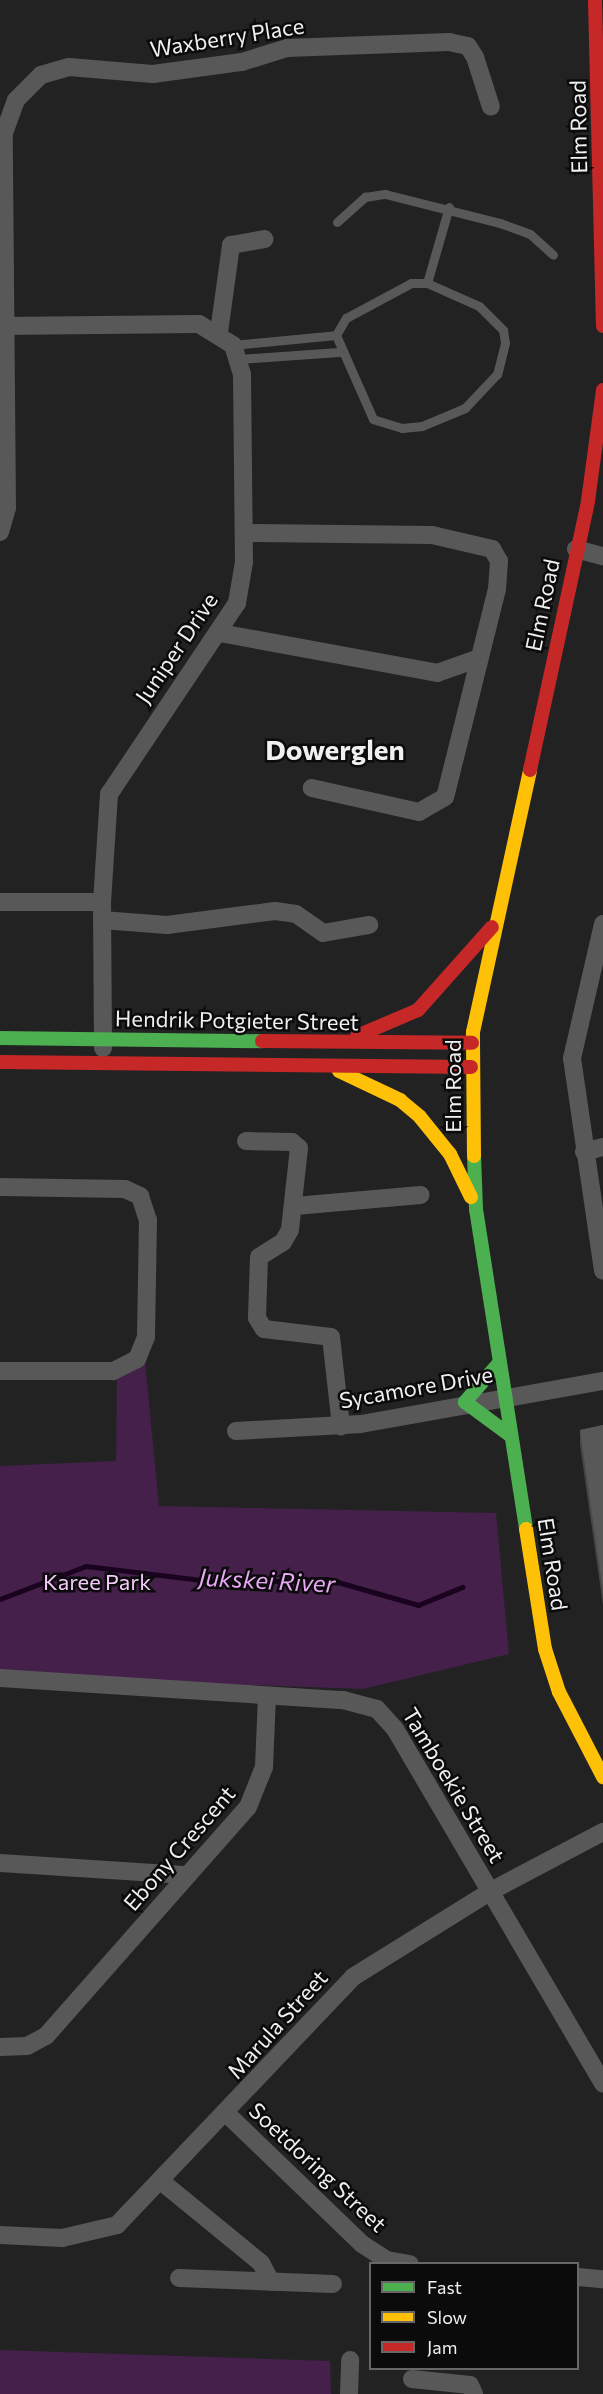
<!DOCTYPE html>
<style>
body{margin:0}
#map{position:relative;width:603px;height:2394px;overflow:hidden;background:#232223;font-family:Commissioner,sans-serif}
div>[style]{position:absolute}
.green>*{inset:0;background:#44204b}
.stream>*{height:5px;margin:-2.5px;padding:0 2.5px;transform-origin:2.5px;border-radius:2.5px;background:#19031e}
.lane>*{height:9px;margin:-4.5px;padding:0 4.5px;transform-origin:4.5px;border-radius:4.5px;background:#595859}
.street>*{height:18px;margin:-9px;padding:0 9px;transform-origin:9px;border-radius:9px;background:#595859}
.fast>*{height:14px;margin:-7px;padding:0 7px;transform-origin:7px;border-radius:7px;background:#4caf50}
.slow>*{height:14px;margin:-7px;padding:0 7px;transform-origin:7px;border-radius:7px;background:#ffc107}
.jam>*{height:14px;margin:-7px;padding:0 7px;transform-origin:7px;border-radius:7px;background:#c62828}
.wall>*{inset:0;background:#464646}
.building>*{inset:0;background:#585858}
span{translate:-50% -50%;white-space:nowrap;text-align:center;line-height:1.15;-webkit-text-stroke:5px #0c0b0c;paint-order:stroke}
.street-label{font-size:22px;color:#f1eff1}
.park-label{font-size:22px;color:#f3cafa}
.water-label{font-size:24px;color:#eaa7f6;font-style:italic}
.district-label{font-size:28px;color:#f1eff1;font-weight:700}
.legend{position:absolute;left:369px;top:2262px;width:210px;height:108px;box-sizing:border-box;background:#0c0b0c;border:2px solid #686668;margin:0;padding:8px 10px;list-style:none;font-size:18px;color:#f1eff1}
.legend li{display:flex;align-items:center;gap:12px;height:30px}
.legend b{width:30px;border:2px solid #686668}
</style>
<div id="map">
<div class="green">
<i style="clip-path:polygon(144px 1351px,159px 1506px,496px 1513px,509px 1654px,363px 1689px,0 1676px,0 1466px,116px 1461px,117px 1374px)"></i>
<i style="clip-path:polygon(0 2350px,330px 2361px,331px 2394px,0 2394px)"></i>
</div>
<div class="stream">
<i style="left:0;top:1599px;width:92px;rotate:-21deg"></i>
<i style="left:86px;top:1566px;width:141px;rotate:6.9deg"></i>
<i style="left:226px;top:1583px;width:101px;rotate:-2.3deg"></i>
<i style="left:327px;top:1579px;width:95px;rotate:15.9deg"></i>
<i style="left:418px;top:1605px;width:48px;rotate:-22.2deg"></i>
</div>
<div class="lane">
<i style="left:337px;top:222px;width:38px;rotate:-42deg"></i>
<i style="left:365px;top:197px;width:20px;rotate:-9deg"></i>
<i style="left:385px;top:194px;width:119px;rotate:14.2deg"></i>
<i style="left:500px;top:223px;width:32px;rotate:20deg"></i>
<i style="left:530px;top:234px;width:31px;rotate:42deg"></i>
<i style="left:411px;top:283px;width:16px"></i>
<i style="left:427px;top:283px;width:57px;rotate:23.9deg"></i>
<i style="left:479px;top:306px;width:34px;rotate:45deg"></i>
<i style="left:503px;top:330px;width:13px;rotate:81deg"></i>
<i style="left:505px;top:343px;width:32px;rotate:104deg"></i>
<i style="left:497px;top:374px;width:47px;rotate:133.3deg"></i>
<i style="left:465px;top:408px;width:47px;rotate:157.3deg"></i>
<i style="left:422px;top:426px;width:20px;rotate:174deg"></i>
<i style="left:402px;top:428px;width:30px;rotate:-163deg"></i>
<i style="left:373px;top:419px;width:92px;rotate:-113.8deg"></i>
<i style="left:336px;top:335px;width:20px;rotate:-60deg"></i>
<i style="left:346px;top:318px;width:74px;rotate:-28.3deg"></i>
<i style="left:427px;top:283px;width:79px;rotate:-73.9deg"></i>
<i style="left:233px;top:345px;width:103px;rotate:-5.5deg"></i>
<i style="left:239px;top:359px;width:100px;rotate:-4deg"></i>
</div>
<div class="street">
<i style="left:0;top:326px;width:199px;rotate:-0.6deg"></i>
<i style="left:199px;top:324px;width:40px;rotate:32deg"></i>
<i style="left:233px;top:345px;width:30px;rotate:73deg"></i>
<i style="left:242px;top:374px;width:188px;rotate:89.4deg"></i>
<i style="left:244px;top:562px;width:42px;rotate:99.7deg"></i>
<i style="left:237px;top:603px;width:230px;rotate:123.8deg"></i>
<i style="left:109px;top:794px;width:108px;rotate:93.7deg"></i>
<i style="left:102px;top:902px;width:146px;rotate:89.6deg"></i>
<i style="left:219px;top:332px;width:88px;rotate:-82.1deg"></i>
<i style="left:231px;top:245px;width:34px;rotate:-10deg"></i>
<i style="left:0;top:532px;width:25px;rotate:-74deg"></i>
<i style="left:7px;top:508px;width:375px;rotate:-90.5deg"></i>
<i style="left:4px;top:133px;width:35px;rotate:-70deg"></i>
<i style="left:16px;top:100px;width:35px;rotate:-45deg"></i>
<i style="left:41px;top:75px;width:29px;rotate:-16deg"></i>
<i style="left:69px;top:67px;width:84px;rotate:4.8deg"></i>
<i style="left:153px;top:74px;width:90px;rotate:-7.7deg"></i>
<i style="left:242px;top:62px;width:47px;rotate:-17.3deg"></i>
<i style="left:287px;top:48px;width:162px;rotate:-2.1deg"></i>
<i style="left:449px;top:42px;width:19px;rotate:12deg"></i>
<i style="left:468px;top:46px;width:13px;rotate:58deg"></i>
<i style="left:475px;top:57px;width:52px;rotate:72.3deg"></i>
<i style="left:244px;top:533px;width:188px;rotate:0.6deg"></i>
<i style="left:432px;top:535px;width:62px;rotate:13.1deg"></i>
<i style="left:492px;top:549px;width:14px;rotate:60deg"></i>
<i style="left:499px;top:561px;width:28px;rotate:94deg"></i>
<i style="left:497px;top:589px;width:214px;rotate:104deg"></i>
<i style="left:445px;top:797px;width:30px;rotate:150deg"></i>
<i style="left:419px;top:812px;width:110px;rotate:-167.4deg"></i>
<i style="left:576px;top:549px;width:28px;rotate:15deg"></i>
<i style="left:220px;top:633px;width:221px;rotate:10.4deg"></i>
<i style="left:437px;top:673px;width:42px;rotate:-19.3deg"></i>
<i style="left:0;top:902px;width:102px"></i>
<i style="left:102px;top:920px;width:65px;rotate:4.4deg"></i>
<i style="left:167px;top:925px;width:109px;rotate:-7.4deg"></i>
<i style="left:275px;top:911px;width:21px;rotate:8deg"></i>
<i style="left:296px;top:914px;width:33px;rotate:35deg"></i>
<i style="left:323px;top:933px;width:47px;rotate:-9.9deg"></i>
<i style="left:603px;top:924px;width:138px;rotate:103deg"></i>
<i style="left:572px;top:1058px;width:215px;rotate:81.7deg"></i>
<i style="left:246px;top:1141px;width:46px;rotate:1.2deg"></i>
<i style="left:292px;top:1142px;width:9px;rotate:41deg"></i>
<i style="left:299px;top:1148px;width:82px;rotate:96.3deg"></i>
<i style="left:290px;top:1230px;width:14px;rotate:120deg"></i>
<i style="left:283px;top:1242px;width:28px;rotate:148deg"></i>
<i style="left:259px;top:1257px;width:61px;rotate:91.9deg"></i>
<i style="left:257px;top:1318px;width:13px;rotate:58deg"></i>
<i style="left:264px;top:1329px;width:67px;rotate:6.8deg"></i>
<i style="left:331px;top:1337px;width:90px;rotate:83.6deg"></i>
<i style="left:584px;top:1152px;width:20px;rotate:-15deg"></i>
<i style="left:0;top:1187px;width:125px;rotate:0.9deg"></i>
<i style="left:125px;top:1189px;width:17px;rotate:25deg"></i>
<i style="left:140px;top:1196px;width:25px;rotate:72deg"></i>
<i style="left:148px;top:1220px;width:117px;rotate:91deg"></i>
<i style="left:146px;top:1337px;width:24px;rotate:112deg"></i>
<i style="left:137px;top:1359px;width:27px;rotate:153deg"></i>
<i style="left:113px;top:1371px;width:113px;rotate:180deg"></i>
<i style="left:295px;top:1206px;width:126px;rotate:-5deg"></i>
<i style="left:236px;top:1431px;width:125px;rotate:-3.2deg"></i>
<i style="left:361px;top:1424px;width:246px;rotate:-10.1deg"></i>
<i style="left:0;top:1678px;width:344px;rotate:3.7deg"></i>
<i style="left:343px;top:1700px;width:35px;rotate:15deg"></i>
<i style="left:377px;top:1709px;width:27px;rotate:48deg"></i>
<i style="left:395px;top:1729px;width:411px;rotate:59.6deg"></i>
<i style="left:0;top:1863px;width:188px;rotate:3.7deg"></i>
<i style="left:0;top:2047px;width:27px;rotate:-2deg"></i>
<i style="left:27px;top:2046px;width:21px;rotate:-28deg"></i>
<i style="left:46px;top:2036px;width:305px;rotate:-48.6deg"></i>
<i style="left:248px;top:1807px;width:43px;rotate:-68.2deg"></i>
<i style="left:264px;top:1767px;width:71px;rotate:-87.6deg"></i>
<i style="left:227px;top:2114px;width:187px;rotate:43.9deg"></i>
<i style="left:362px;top:2244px;width:30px;rotate:33deg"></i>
<i style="left:387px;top:2260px;width:23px;rotate:10deg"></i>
<i style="left:162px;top:2182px;width:128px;rotate:39.3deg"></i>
<i style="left:261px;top:2263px;width:21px;rotate:62deg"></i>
<i style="left:0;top:2235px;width:62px;rotate:2.8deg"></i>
<i style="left:62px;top:2238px;width:57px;rotate:-13.3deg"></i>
<i style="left:117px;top:2225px;width:342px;rotate:-46.4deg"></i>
<i style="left:353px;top:1977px;width:163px;rotate:-31.9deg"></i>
<i style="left:491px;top:1891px;width:127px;rotate:-27.8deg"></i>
<i style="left:578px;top:2277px;width:25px;rotate:5deg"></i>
<i style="left:179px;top:2278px;width:154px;rotate:2.2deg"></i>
<i style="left:412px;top:2379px;width:58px;rotate:5.9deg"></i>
<i style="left:470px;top:2385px;width:10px;rotate:66deg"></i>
<i style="left:349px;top:2394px;width:34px;rotate:-88deg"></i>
</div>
<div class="fast">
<i style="left:0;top:1038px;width:262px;rotate:0.7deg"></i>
<i style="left:474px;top:1156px;width:53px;rotate:87.8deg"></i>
<i style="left:476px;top:1209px;width:324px;rotate:81.1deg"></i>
<i style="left:499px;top:1363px;width:52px;rotate:131.1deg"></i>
<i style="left:465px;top:1402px;width:57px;rotate:36.5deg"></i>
</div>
<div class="slow">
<i style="left:339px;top:1071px;width:68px;rotate:25.4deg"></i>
<i style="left:400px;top:1100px;width:26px;rotate:40deg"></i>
<i style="left:420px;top:1117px;width:48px;rotate:51deg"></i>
<i style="left:450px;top:1154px;width:48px;rotate:64deg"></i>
<i style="left:474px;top:1156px;width:124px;rotate:-90.5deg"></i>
<i style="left:473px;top:1032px;width:268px;rotate:-77.7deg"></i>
<i style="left:526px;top:1529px;width:121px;rotate:81deg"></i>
<i style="left:545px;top:1649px;width:45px;rotate:72deg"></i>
<i style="left:559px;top:1692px;width:96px;rotate:62.6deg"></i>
</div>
<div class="jam">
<i style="left:595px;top:0;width:326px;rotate:88.6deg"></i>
<i style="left:530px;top:770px;width:275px;rotate:-77.8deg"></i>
<i style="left:588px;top:501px;width:112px;rotate:-82.3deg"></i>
<i style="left:357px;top:1036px;width:66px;rotate:-23.1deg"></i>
<i style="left:418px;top:1010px;width:111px;rotate:-48.3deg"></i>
<i style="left:262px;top:1041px;width:210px;rotate:0.5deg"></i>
<i style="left:0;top:1062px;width:471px;rotate:0.6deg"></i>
</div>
<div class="wall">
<i style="clip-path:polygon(603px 1425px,603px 1605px,580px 1445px,580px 1430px)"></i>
</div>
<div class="building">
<i style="clip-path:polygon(603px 1425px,603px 1591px,580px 1430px)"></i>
</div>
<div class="street-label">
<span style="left:227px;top:37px;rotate:-9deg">Waxberry Place</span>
<span style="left:578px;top:127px;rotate:-91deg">Elm Road</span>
<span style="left:542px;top:605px;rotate:-78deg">Elm Road</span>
<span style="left:176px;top:648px;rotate:-56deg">Juniper Drive</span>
<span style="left:237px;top:1020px;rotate:1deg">Hendrik Potgieter Street</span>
<span style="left:453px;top:1086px;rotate:-90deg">Elm Road</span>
<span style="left:416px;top:1387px;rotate:-10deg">Sycamore Drive</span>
<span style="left:553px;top:1564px;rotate:81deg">Elm Road</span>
<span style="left:454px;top:1785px;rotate:59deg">Tamboekie Street</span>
<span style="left:179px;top:1848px;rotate:-49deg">Ebony Crescent</span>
<span style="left:277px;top:2024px;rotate:-48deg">Marula Street</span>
<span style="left:318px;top:2167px;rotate:43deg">Soetdoring Street</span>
</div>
<div class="park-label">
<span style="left:97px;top:1582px">Karee Park</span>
</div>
<div class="water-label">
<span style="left:267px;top:1580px;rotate:3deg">Jukskei River</span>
</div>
<div class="district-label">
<span style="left:335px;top:749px">Dowerglen</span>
</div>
<ul class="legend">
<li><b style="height:8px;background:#4caf50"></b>Fast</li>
<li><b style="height:8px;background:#ffc107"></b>Slow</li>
<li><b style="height:8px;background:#c62828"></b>Jam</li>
</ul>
</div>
